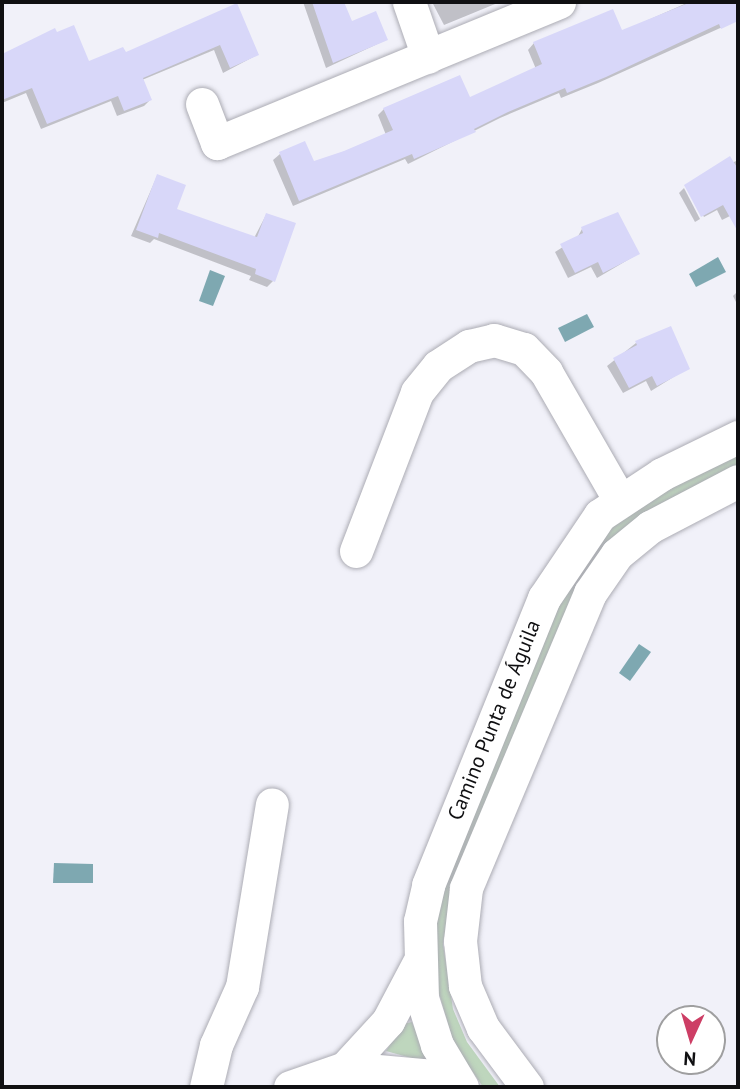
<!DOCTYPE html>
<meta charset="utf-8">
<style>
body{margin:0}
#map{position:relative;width:740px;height:1089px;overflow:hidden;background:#f1f1f9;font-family:"PT Sans",sans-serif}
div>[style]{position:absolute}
.green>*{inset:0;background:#bed6bd}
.water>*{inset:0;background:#7ea8b1}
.shadow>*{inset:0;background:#0003}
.building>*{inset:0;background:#d8d7f9}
.roads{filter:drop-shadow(0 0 2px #acacb4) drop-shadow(0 0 2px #acacb4)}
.minor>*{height:33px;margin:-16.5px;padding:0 16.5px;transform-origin:16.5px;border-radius:16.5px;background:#fff}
span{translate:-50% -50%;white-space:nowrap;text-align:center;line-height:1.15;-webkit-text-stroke:5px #fff;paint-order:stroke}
.street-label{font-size:21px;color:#101012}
.frame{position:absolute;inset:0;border:4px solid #101012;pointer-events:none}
.north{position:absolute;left:656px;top:1005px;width:70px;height:70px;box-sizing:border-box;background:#fff;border:2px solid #9f9fa0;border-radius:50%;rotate:184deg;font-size:19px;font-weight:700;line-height:28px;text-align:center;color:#101012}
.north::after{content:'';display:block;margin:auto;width:24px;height:32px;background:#cd3e65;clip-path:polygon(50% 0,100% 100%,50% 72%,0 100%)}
</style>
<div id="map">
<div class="green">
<i style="clip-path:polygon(738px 454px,738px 468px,641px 517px,448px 912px,443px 944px,453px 1009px,467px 1042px,500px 1087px,483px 1087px,454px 1044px,436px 983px,436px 923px,447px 877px,560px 603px,593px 550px,614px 524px,653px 495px)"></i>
<i style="clip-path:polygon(412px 1022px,427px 1058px,422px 1061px,386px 1051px,403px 1024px)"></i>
</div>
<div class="water">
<i style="clip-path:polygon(718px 257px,726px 272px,696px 287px,689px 274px)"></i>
<i style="clip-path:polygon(210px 270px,225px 276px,213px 306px,199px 301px)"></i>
<i style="clip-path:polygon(587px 314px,594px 327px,565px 342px,558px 328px)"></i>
<i style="clip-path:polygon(639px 644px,651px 652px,630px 681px,619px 673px)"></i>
<i style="clip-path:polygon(54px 863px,93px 864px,93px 883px,53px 883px)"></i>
</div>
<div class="shadow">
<i style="clip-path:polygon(303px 2px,342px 2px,351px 23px,386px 40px,326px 68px)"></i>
<i style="clip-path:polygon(432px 2px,500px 2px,444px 25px)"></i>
<i style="clip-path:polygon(689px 2px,732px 2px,738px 20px,598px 83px,561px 98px,559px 93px,500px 118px,408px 164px,405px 159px,293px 206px,273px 160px,280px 154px,304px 143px,313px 164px,386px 135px,378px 115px,384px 109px,469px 99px,536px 69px,528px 50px,534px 43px,621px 32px)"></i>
<i style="clip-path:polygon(236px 5px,257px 55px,223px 73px,214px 50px,142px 80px,150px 100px,144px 106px,117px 116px,111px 101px,41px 129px,26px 93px,2px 103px,2px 55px,54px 30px,88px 63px,125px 54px)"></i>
<i style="clip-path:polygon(738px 160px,738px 212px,722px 220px,717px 210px,704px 217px,686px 186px)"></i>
<i style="clip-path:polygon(157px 176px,175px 210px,254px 238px,266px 215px,273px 281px,267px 287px,249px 280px,251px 276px,154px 239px,150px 243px,131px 236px)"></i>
<i style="clip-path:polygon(684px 188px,700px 219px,695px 222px,679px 193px)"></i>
<i style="clip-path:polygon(618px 214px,638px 254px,597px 278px,591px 267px,568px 278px,555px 252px,577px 238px,582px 229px)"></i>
<i style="clip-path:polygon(738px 291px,738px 306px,733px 296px)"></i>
<i style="clip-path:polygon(670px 329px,688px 368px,651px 391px,646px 381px,623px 393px,607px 366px,636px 343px)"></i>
</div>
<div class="building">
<i style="clip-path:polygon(312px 2px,344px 2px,352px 21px,376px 11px,388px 40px,333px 63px)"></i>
<i style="clip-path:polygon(691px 2px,738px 2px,738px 21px,721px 29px,719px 24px,606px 77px,567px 93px,565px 88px,508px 112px,474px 129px,476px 132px,414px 159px,412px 154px,299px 201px,279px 152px,305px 141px,314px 161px,344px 151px,393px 130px,383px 108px,460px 75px,470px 97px,542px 64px,533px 42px,613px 9px,622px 30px)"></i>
<i style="clip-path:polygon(237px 3px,259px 55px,230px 68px,220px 45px,143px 78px,152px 100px,124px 111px,118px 96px,47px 124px,32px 88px,2px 100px,2px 54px,55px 28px,57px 32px,74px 25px,89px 61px,123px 47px,126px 52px)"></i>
<i style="clip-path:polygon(730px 156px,738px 169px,738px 232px,723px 205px,701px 217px,684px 185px)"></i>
<i style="clip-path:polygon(157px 174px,186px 185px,177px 209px,225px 226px,257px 237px,266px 213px,296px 223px,275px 282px,255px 274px,256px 269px,159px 233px,158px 238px,136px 230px)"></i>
<i style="clip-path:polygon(618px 212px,640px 254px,603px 273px,598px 262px,575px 273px,560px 244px,583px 233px,581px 227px)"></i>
<i style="clip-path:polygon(671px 326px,690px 369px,657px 386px,652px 376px,629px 388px,613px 358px,637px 345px,635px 341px)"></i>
</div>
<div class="roads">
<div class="minor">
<i style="left:409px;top:2px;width:58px;rotate:70.9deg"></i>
<i style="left:202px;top:104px;width:42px;rotate:69deg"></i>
<i style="left:217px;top:143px;width:370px;rotate:-22.4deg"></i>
<i style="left:356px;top:551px;width:170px;rotate:-69deg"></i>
<i style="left:417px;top:392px;width:33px;rotate:-51deg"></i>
<i style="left:438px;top:366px;width:37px;rotate:-33deg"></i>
<i style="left:469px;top:346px;width:26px;rotate:-13deg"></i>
<i style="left:494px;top:340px;width:31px;rotate:17deg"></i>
<i style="left:524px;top:349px;width:32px;rotate:46deg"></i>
<i style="left:546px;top:372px;width:146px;rotate:60.1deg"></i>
<i style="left:345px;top:1068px;width:64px;rotate:-47.5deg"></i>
<i style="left:388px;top:1021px;width:64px;rotate:-62.2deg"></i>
<i style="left:206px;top:1087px;width:43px;rotate:-76.6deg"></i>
<i style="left:216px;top:1045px;width:64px;rotate:-65.9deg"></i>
<i style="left:242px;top:987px;width:185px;rotate:-80.7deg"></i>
<i style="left:290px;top:1087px;width:58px;rotate:-19.1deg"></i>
<i style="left:345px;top:1068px;width:77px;rotate:5.2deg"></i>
<i style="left:422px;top:1075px;width:39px;rotate:15deg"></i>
<i style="left:462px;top:1087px;width:49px;rotate:-120.8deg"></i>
<i style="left:437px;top:1045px;width:49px;rotate:-107.7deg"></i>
<i style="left:422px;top:998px;width:77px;rotate:-91.5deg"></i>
<i style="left:420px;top:921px;width:37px;rotate:-77deg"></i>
<i style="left:428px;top:885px;width:310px;rotate:-68deg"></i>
<i style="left:544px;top:598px;width:100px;rotate:-56deg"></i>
<i style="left:600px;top:515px;width:74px;rotate:-33.5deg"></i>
<i style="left:662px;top:474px;width:85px;rotate:-26deg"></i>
<i style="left:527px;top:1087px;width:74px;rotate:-126.7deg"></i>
<i style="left:483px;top:1028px;width:46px;rotate:-113.2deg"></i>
<i style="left:465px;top:986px;width:45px;rotate:-96.3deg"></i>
<i style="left:460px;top:941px;width:53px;rotate:-83.5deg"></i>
<i style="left:466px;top:888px;width:320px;rotate:-67.2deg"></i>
<i style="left:590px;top:593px;width:47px;rotate:-55.3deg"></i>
<i style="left:617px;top:554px;width:43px;rotate:-39.3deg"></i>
<i style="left:650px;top:527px;width:99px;rotate:-27.6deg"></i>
</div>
</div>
<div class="street-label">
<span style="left:494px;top:720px;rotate:-68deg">Camino Punta de Águila</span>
</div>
<div class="frame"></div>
<div class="north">N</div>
</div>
